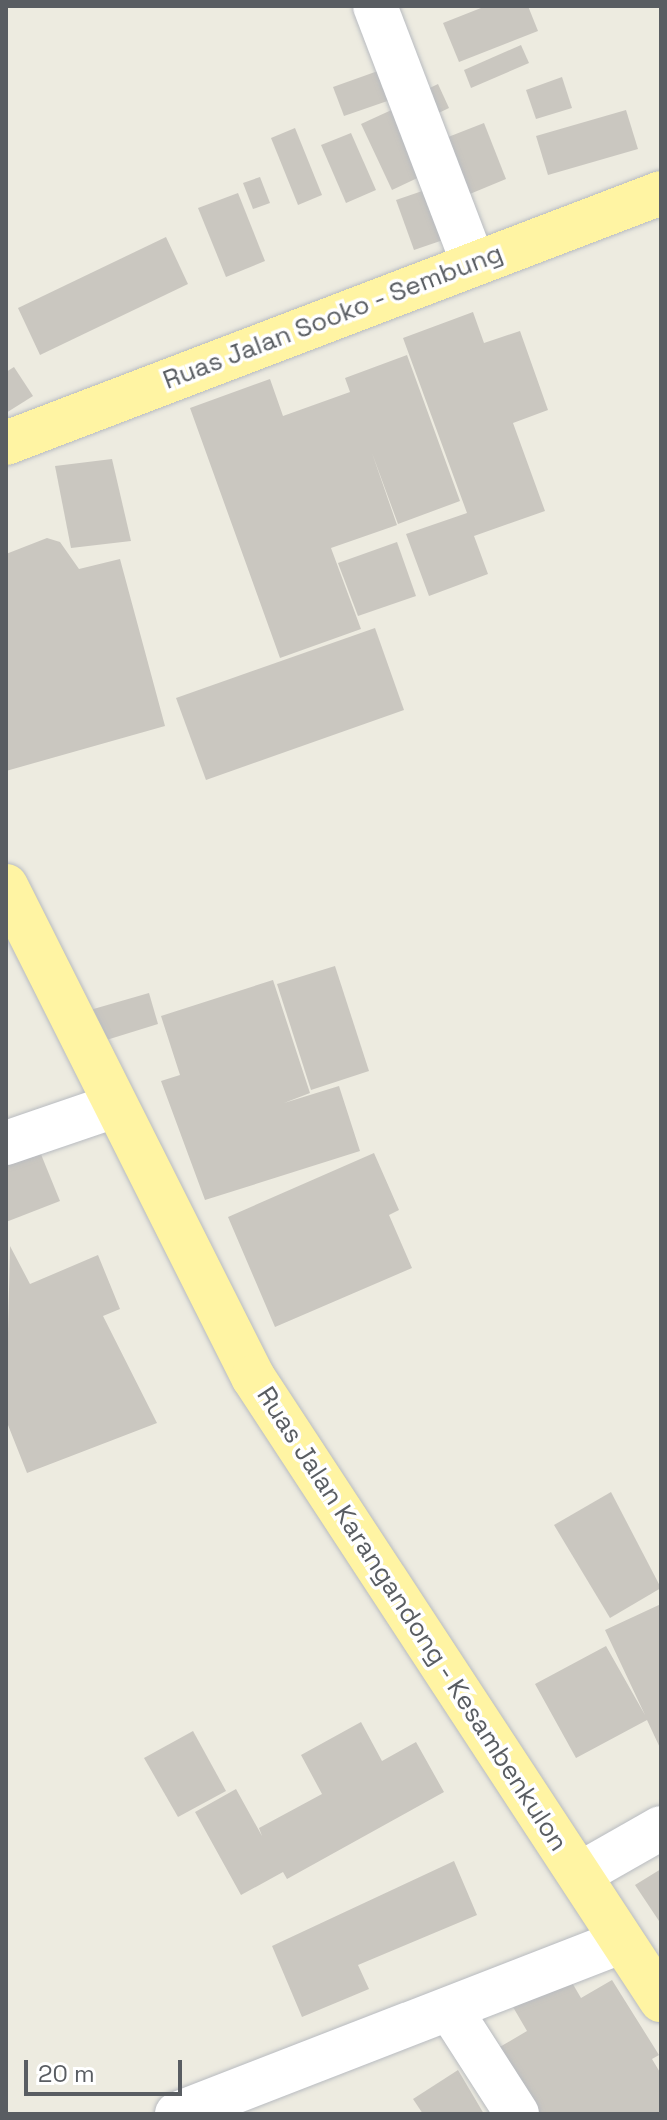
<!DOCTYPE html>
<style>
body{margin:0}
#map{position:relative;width:667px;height:2120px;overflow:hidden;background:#edebe0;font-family:"Space Grotesk",sans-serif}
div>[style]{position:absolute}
.building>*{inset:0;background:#cac7c0}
.roads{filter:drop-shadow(0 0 2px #b8bbc0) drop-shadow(0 0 2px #b8bbc0)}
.minor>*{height:44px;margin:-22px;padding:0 22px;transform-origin:22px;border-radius:22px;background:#fff}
.major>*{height:44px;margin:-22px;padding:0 22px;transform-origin:22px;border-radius:22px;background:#fff4a3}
span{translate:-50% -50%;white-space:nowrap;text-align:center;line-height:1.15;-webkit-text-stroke:7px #fff;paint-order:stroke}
.street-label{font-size:26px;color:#595d62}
.frame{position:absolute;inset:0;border:8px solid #595d62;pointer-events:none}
.scale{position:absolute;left:24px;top:2060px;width:158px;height:36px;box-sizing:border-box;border:4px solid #595d62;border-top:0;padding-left:10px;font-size:24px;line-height:28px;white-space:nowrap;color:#595d62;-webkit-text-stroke:6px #fff;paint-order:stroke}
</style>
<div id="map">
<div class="building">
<i style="clip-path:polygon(486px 6px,528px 6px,538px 31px,459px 62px,443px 23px)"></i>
<i style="clip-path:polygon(521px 45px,529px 63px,471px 88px,464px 70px)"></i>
<i style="clip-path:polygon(389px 67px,399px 97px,344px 116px,333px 87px)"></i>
<i style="clip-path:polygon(562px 77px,572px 108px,536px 119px,526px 90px)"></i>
<i style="clip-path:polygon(438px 84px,449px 108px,426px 119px,415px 95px)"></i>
<i style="clip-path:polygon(398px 107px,428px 173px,392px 190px,361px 124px)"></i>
<i style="clip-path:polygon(626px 110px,638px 149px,548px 175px,536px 136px)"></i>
<i style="clip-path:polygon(484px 123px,506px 179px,465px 196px,443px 139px)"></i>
<i style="clip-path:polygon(295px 128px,322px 195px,298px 205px,271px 138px)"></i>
<i style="clip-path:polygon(351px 133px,376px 190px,346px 203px,321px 145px)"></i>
<i style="clip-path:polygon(260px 177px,270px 203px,253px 209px,243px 183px)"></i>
<i style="clip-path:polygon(431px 188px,449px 238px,414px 250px,396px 200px)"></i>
<i style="clip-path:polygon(238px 193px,265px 261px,226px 277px,198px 208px)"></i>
<i style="clip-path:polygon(166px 237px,188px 284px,40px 355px,18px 308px)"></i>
<i style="clip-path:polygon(473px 312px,484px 343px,520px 331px,548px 410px,513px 423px,545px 511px,474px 536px,488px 574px,429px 596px,406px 534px,467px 513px,403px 338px)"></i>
<i style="clip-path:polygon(407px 355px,460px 501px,398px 524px,372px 453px,397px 525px,331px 548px,361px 629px,280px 658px,190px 408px,270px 379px,283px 416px,350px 392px,345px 378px)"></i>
<i style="clip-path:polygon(14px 367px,33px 396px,6px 413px,6px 372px)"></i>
<i style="clip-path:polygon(112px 459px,131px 541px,71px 548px,55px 466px)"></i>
<i style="clip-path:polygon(47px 538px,60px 542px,79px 569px,120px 559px,165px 726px,6px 771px,6px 554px)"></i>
<i style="clip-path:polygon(397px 542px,416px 596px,358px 616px,338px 563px)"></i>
<i style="clip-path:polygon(375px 628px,404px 710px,206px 780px,176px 698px)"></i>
<i style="clip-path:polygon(335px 966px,369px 1071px,311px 1090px,277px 984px)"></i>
<i style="clip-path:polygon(273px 980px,310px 1093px,284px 1103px,339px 1086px,360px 1151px,205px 1200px,161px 1081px,180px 1075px,161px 1016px)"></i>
<i style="clip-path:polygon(149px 993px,158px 1024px,100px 1042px,90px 1010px)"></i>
<i style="clip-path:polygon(38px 1147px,60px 1201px,6px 1222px,6px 1160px)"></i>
<i style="clip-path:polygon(374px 1153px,399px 1210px,389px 1215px,412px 1268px,275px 1327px,228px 1217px)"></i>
<i style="clip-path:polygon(10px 1246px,30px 1284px,98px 1255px,120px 1309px,103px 1316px,157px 1423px,27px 1473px,6px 1420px)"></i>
<i style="clip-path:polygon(611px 1492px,661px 1588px,610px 1618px,554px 1525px)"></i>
<i style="clip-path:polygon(661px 1604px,661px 1750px,647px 1720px,576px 1758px,535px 1684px,606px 1646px,645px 1715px,605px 1630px)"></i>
<i style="clip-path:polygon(361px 1722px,382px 1761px,416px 1742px,444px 1792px,287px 1879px,283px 1872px,241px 1895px,195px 1812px,236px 1789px,262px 1836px,259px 1828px,322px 1794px,301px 1755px)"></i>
<i style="clip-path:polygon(193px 1731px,226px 1791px,178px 1817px,144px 1758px)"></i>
<i style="clip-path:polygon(454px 1861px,477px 1915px,358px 1965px,369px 1989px,302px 2017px,272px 1946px)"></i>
<i style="clip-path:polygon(661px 1869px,661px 1924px,635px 1885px)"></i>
<i style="clip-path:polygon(567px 1974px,581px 1998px,612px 1980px,659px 2055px,652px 2059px,661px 2074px,661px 2114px,538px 2114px,498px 2048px,527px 2031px,513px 2007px)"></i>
<i style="clip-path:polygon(458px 2070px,484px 2114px,423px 2114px,413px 2099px)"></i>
</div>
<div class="roads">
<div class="minor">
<i style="left:375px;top:6px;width:275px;rotate:69.1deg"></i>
<i style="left:6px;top:1143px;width:114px;rotate:-18.9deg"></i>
<i style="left:580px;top:1874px;width:93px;rotate:-29.6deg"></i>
<i style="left:451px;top:2011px;width:122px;rotate:57.3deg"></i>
<i style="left:177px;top:2114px;width:474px;rotate:-21.2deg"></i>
</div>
<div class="major">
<i style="left:6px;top:443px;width:701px;rotate:-20.89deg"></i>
<i style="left:6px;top:886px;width:550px;rotate:63.3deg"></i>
<i style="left:253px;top:1377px;width:745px;rotate:56.78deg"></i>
</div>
</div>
<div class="street-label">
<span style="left:333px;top:317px;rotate:-21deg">Ruas Jalan Sooko - Sembung</span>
<span style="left:412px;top:1619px;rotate:57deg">Ruas Jalan Karangandong - Kesambenkulon</span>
</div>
<div class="frame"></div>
<div class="scale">20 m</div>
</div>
